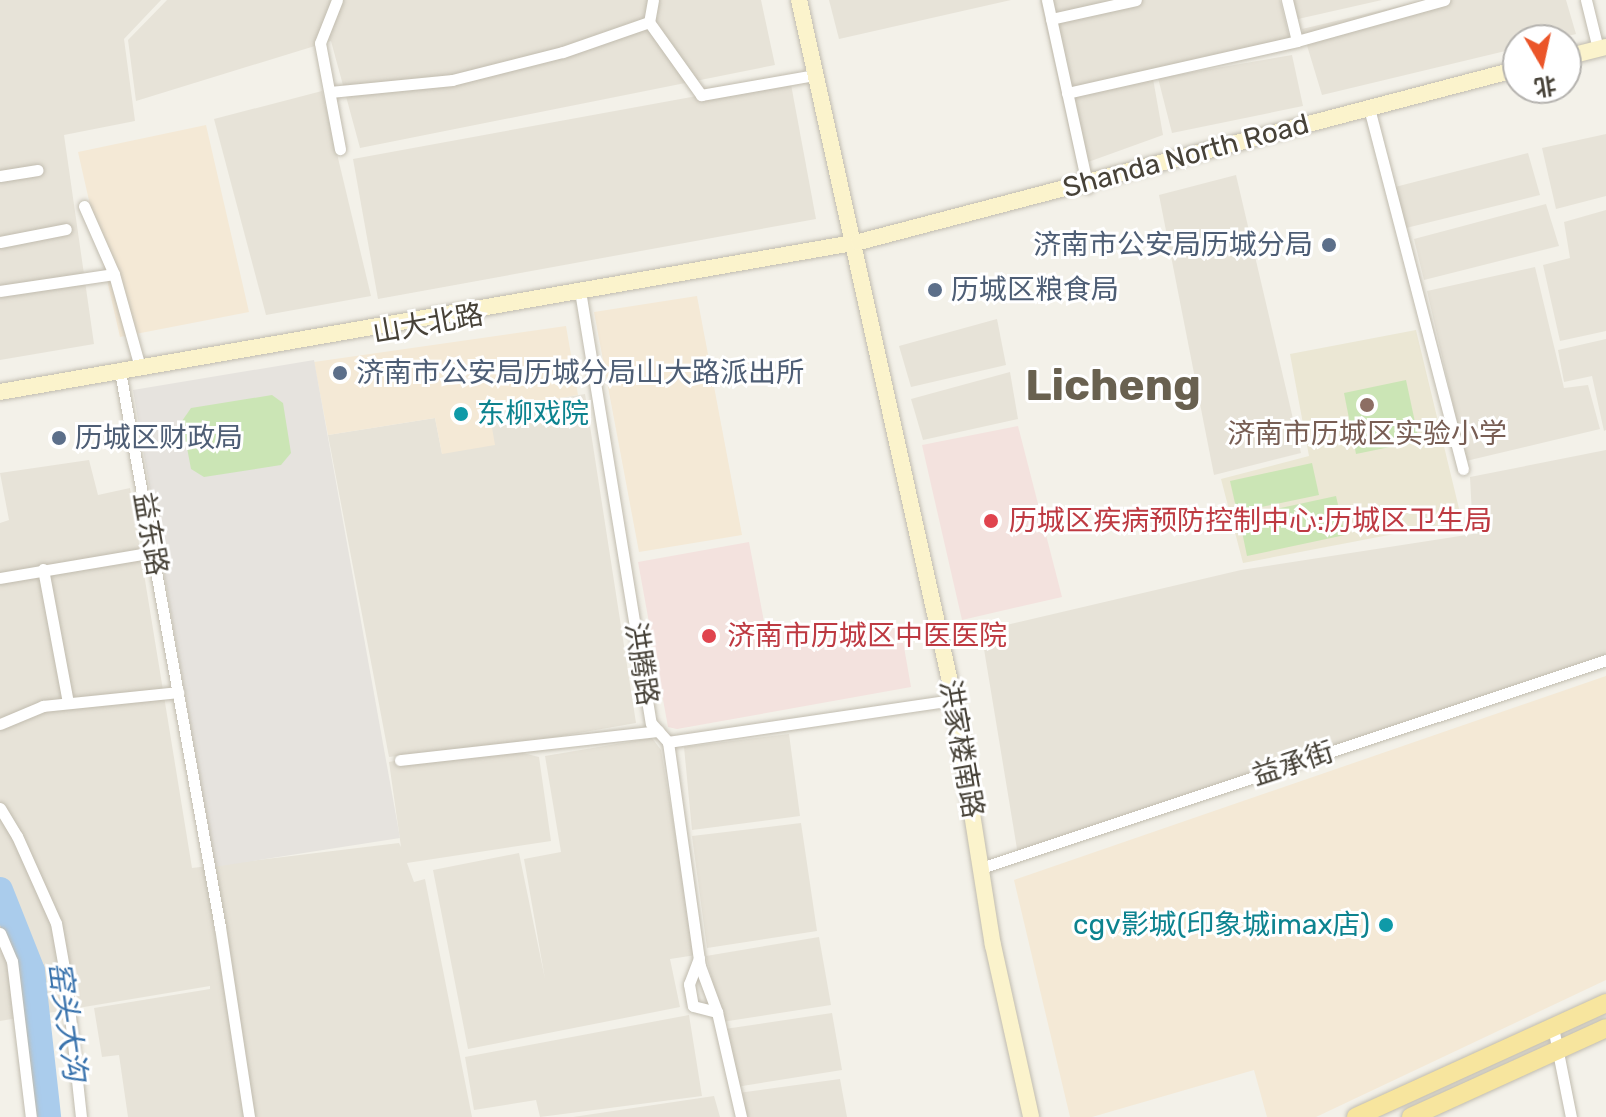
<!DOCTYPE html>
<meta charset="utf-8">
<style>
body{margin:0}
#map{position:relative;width:1606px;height:1117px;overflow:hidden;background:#f3f1e9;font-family:Rubik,"Noto Sans SC",sans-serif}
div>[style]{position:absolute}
.residential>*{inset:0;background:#e7e3d8}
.commercial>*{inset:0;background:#f4e9d6}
.industrial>*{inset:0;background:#e6e3de}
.education>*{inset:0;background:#ebe7d4}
.medical>*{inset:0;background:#f3e2de}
.green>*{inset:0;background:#cbe5b5}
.river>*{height:26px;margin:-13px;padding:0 13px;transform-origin:13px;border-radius:13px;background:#aaccec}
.roads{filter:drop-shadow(0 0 2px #c1bcaf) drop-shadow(0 0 2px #c1bcaf)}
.street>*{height:11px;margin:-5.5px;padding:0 5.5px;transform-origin:5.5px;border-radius:5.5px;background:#fff}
.secondary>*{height:16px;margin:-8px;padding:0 8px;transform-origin:8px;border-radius:8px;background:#fbf3cc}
.primary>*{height:18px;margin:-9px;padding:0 9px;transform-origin:9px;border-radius:9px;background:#f7e59e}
.dots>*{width:22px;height:22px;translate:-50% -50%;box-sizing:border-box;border:4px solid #fff;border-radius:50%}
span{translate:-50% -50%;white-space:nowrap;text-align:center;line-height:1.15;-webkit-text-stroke:6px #fff;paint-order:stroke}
.street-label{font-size:28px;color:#474238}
.service-label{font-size:28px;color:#4e5e75}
.right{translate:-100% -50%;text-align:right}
.left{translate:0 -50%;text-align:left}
.culture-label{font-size:28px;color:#0d838f}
.education-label{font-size:28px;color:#785e54}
.health-label{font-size:28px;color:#be3a42}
.water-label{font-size:30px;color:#3872ac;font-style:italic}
.town-label{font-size:44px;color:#696150;font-weight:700}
.north{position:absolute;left:1502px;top:24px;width:80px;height:80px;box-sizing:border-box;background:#fff;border:2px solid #b5b3af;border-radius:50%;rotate:171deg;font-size:22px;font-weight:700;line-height:32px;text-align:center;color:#474238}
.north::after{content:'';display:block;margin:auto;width:28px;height:36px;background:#eb5529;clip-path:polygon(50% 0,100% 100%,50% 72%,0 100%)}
</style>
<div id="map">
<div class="residential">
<i style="clip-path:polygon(0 0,161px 0,124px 39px,135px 121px,64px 135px,94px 344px,0 360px)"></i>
<i style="clip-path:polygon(167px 0,761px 0,775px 65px,360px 148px,331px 41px,136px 101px,128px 40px)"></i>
<i style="clip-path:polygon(829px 0,1011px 0,839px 39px)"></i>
<i style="clip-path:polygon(1040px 0,1280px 0,1292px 49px,1152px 73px,1163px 135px,1077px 166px)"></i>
<i style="clip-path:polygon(1293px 0,1382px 0,1298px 19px)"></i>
<i style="clip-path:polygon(1425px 0,1566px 0,1576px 34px,1552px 40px,1518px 40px,1518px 48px,1322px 95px,1302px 29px)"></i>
<i style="clip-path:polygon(1292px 55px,1303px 106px,1172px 133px,1158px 78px)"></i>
<i style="clip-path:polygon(790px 79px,816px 219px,378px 299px,353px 159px)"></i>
<i style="clip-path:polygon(322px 91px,371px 296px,266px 315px,214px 119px)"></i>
<i style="clip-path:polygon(1606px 134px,1606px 196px,1556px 209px,1542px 148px)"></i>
<i style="clip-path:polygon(1528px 153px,1540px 195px,1406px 228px,1395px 187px)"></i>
<i style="clip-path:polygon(1236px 175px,1301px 453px,1214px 475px,1159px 195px)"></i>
<i style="clip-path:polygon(1546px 204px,1559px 246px,1424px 280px,1414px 239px)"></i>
<i style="clip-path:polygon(1606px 210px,1606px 331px,1560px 341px,1543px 265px,1570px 258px,1564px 222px)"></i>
<i style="clip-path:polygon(1535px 267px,1564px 388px,1588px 385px,1600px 429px,1466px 461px,1427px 291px)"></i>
<i style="clip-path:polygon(997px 319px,1006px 365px,911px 387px,899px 346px)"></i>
<i style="clip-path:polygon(1606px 339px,1606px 430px,1604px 431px,1592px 376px,1564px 382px,1558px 350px)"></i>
<i style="clip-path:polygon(1010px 372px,1018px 419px,923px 440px,911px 399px)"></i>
<i style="clip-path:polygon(585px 394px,636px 723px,521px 743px,523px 753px,539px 757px,551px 841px,407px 863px,414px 882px,425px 879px,472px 1117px,128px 1117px,119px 1055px,102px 1057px,94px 1008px,210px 989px,210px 986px,0 1021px,0 523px,9px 520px,0 473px,89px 460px,98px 495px,130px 488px,192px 868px,399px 843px,401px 847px,389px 762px,470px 748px,389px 757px,328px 435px,435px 418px,442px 454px,489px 410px)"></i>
<i style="clip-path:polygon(1606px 450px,1606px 655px,1018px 855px,981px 631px,1241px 570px,1473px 534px,1470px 477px)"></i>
<i style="clip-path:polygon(789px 734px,800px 816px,692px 830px,684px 747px)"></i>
<i style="clip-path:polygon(652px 738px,661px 750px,696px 955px,670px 959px,680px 1007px,468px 1049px,433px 870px,519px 853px,545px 979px,524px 859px,561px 852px,545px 756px)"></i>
<i style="clip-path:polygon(801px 823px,817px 931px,707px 948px,692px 836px)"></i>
<i style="clip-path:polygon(819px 937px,831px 1005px,722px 1022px,706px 956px)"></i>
<i style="clip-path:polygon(832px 1013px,842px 1070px,730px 1088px,718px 1030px)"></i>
<i style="clip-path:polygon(689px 1015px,702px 1096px,540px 1117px,536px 1100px,474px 1110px,465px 1057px)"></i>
<i style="clip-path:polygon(840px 1079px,847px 1117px,736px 1117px,731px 1094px)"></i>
<i style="clip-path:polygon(714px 1096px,720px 1117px,573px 1117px)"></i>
</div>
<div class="commercial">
<i style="clip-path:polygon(206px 125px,249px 312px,120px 337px,78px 152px)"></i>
<i style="clip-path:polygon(697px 296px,742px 535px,639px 552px,594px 312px)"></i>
<i style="clip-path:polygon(566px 326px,578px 395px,489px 410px,495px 445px,442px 454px,435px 418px,328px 435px,314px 362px)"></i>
<i style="clip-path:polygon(1606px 676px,1606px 980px,1316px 1117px,1267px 1117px,1254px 1070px,1092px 1117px,1070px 1117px,1014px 880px)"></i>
</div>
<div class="industrial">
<i style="clip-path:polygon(314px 360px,400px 838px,214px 867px,133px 390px)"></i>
</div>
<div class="education">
<i style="clip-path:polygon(1416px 330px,1462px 521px,1243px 563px,1221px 479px,1309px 456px,1290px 354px)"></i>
</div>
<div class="medical">
<i style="clip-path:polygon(1018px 426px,1062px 597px,962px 620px,922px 445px)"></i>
<i style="clip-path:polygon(749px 542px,769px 648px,900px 624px,911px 687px,677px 729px,668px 727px,638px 562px)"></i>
</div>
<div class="green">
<i style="clip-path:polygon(1406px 380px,1419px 441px,1356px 454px,1344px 393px)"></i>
<i style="clip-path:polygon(272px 395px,283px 403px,291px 453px,281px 465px,204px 477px,191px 469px,182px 421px,191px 408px)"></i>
<i style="clip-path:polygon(1312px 463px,1319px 495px,1237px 512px,1230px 481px)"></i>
<i style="clip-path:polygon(1336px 496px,1345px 535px,1247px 556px,1239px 517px)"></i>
</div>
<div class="river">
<i style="left:0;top:890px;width:87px;rotate:68.4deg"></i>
<i style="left:32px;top:971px;width:147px;rotate:83.7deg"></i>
</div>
<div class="roads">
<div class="street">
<i style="left:337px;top:0;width:46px;rotate:111.6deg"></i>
<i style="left:320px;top:43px;width:108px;rotate:79.3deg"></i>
<i style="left:653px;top:0;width:22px;rotate:100deg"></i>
<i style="left:649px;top:22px;width:90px;rotate:54.5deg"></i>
<i style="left:701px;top:95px;width:116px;rotate:-10deg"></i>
<i style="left:1047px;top:0;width:192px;rotate:77.7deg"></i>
<i style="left:1287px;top:0;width:42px;rotate:76.3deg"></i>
<i style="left:1586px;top:0;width:50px;rotate:76.2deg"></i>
<i style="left:1051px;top:19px;width:87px;rotate:-12.6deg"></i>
<i style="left:330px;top:92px;width:123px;rotate:-5.6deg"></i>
<i style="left:452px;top:80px;width:114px;rotate:-14.2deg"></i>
<i style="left:563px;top:52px;width:91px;rotate:-19.2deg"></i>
<i style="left:1067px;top:93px;width:236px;rotate:-12.7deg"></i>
<i style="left:1297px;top:41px;width:153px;rotate:-15.6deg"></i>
<i style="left:1369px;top:108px;width:373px;rotate:75.4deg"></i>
<i style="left:0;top:176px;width:38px;rotate:-9deg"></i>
<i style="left:84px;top:206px;width:74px;rotate:66.2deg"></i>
<i style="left:114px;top:274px;width:97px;rotate:74.4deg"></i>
<i style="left:0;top:242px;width:67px;rotate:-11.1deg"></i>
<i style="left:0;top:291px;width:115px;rotate:-8.5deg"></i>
<i style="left:581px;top:297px;width:432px;rotate:80.7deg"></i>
<i style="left:651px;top:723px;width:25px;rotate:48deg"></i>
<i style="left:668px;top:742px;width:226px;rotate:81.9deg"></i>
<i style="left:700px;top:966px;width:49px;rotate:69.7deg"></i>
<i style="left:717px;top:1012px;width:108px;rotate:77.1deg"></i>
<i style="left:121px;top:377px;width:559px;rotate:79.8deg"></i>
<i style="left:220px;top:927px;width:192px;rotate:81.3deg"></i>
<i style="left:43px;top:569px;width:136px;rotate:79.4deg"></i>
<i style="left:0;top:578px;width:155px;rotate:-9.6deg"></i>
<i style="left:0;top:724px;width:47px;rotate:-22.7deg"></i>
<i style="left:43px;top:706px;width:136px;rotate:-5.9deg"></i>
<i style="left:668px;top:742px;width:289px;rotate:-8.4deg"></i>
<i style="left:400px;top:760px;width:260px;rotate:-6.4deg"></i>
<i style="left:0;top:808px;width:33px;rotate:59deg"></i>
<i style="left:17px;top:836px;width:95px;rotate:65.9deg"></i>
<i style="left:56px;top:923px;width:57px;rotate:79.9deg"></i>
<i style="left:66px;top:979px;width:139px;rotate:83.8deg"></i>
<i style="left:981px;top:868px;width:659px;rotate:-18.41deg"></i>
<i style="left:0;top:933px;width:30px;rotate:67deg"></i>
<i style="left:12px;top:961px;width:157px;rotate:83.1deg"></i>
<i style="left:699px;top:958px;width:28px;rotate:111deg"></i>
<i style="left:689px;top:984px;width:22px;rotate:80deg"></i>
<i style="left:693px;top:1006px;width:25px;rotate:14deg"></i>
<i style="left:1553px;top:1027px;width:92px;rotate:78.7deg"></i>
</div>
<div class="secondary">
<i style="left:799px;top:0;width:717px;rotate:77.51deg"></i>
<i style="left:954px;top:700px;width:248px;rotate:81deg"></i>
<i style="left:993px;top:945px;width:176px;rotate:77.5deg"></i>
<i style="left:1566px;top:57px;width:41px;rotate:-14deg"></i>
<i style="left:0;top:392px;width:872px;rotate:-9.91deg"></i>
<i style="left:859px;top:242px;width:681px;rotate:-14.71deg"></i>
</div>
<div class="primary">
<i style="left:1356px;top:1117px;width:275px;rotate:-24.5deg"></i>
<i style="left:1411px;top:1117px;width:214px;rotate:-24.5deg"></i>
</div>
</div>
<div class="dots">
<i style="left:1329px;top:245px;background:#5c6f8a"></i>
<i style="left:935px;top:290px;background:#5c6f8a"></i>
<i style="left:340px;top:373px;background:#5c6f8a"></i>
<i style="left:1367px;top:405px;background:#8d6e63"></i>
<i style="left:461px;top:414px;background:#0f9aa8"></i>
<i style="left:59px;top:438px;background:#5c6f8a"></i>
<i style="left:991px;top:521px;background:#e0444e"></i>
<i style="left:709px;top:636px;background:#e0444e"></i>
<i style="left:1386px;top:925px;background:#0f9aa8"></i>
</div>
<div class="street-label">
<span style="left:1186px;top:156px;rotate:-15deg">Shanda North Road</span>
<span style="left:428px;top:324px;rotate:-10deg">山大北路</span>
<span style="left:150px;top:534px;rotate:80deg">益东路</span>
<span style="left:641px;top:664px;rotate:81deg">洪腾路</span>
<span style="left:961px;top:749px;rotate:80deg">洪家楼南路</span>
<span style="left:1293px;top:764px;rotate:-18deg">益承街</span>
</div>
<div class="service-label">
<span class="right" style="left:1313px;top:245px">济南市公安局历城分局</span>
<span class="left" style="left:951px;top:290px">历城区粮食局</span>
<span class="left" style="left:356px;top:373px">济南市公安局历城分局山大路派出所</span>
<span class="left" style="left:75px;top:438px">历城区财政局</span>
</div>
<div class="culture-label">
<span class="left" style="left:477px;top:414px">东柳戏院</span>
<span class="right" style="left:1370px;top:925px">cgv影城(印象城imax店)</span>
</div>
<div class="education-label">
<span style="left:1367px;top:434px">济南市历城区实验小学</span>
</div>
<div class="health-label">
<span class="left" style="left:1009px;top:521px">历城区疾病预防控制中心:历城区卫生局</span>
<span class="left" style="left:727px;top:636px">济南市历城区中医医院</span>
</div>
<div class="water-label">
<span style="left:67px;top:1021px;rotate:82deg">窑头大沟</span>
</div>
<div class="town-label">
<span style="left:1113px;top:385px">Licheng</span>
</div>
<div class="north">北</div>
</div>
